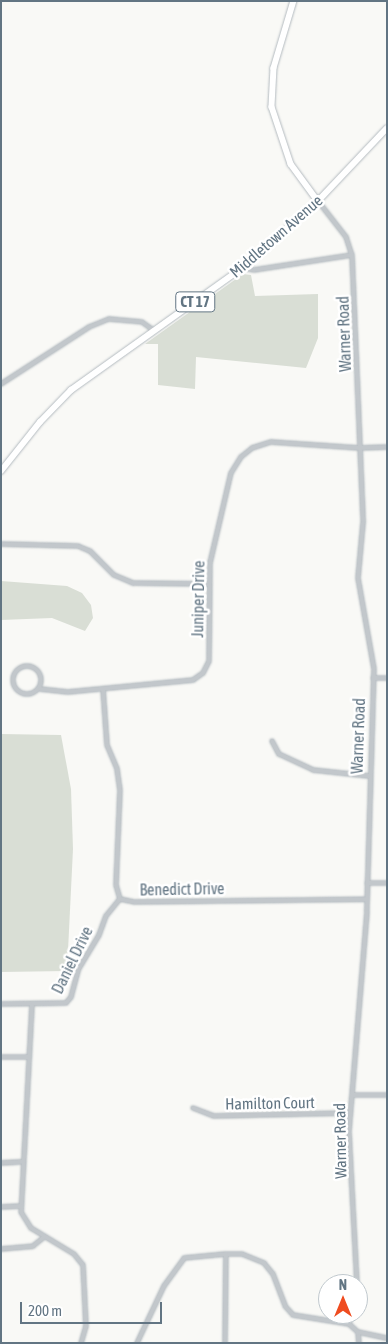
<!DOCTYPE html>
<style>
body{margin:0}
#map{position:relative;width:388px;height:1344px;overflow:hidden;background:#f9f9f6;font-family:"Asap Condensed",sans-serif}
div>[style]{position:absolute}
.green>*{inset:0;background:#d9ded5}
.roads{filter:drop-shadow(0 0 1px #b4bbc0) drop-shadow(0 0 1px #b4bbc0)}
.street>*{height:4px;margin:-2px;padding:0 2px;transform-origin:2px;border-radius:2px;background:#c2c7cb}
.street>.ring{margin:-2px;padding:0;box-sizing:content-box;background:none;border:4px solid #c2c7cb;border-radius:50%}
.secondary>*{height:5.5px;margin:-2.75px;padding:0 2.75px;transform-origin:2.75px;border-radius:2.75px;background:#fff}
.primary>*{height:6px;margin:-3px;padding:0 3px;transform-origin:3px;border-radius:3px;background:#fff}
span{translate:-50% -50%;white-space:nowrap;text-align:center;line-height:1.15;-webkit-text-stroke:5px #fff;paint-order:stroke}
.shield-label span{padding:1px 4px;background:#fff;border:1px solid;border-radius:4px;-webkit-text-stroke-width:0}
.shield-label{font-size:15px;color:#627583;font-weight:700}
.street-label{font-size:16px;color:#627583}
.frame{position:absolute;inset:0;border:2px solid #627583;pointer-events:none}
.north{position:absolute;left:318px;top:1274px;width:50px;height:50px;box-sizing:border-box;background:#fff;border:1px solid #c0c8cd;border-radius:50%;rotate:0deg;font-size:14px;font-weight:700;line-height:20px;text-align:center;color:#627583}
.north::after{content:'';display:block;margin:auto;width:18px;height:22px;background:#ef4c20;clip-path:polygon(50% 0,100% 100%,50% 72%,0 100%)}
.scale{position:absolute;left:20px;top:1302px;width:142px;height:22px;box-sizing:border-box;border:2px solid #627583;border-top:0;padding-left:6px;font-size:15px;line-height:18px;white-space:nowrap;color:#627583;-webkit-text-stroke:4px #fff;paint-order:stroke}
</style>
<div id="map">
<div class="green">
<i style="clip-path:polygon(243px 274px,251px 275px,255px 296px,318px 294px,318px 338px,306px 368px,196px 357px,195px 389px,158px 385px,158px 344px,145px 344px)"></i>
<i style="clip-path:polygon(1px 581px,67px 586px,82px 593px,91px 605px,93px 618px,85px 631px,52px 618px,1px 620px)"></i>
<i style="clip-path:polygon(1px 734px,61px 735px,71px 789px,73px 849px,67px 971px,1px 972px)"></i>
</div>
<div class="roads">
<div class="street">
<i style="left:318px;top:201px;width:46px;rotate:52.1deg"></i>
<i style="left:346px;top:237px;width:19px;rotate:72deg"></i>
<i style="left:352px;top:255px;width:268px;rotate:87.6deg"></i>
<i style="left:363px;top:523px;width:55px;rotate:95.2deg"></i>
<i style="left:358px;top:578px;width:92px;rotate:80deg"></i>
<i style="left:374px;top:669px;width:243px;rotate:91.7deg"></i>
<i style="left:367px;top:912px;width:221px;rotate:94.7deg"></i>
<i style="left:349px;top:1132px;width:152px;rotate:87deg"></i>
<i style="left:242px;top:268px;width:12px;rotate:9deg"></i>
<i style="left:254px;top:270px;width:99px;rotate:-8.7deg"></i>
<i style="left:1px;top:384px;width:105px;rotate:-32.9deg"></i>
<i style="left:89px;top:327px;width:22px;rotate:-22deg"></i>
<i style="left:109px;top:319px;width:33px;rotate:5deg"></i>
<i style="left:142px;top:322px;width:14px;rotate:36deg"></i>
<i style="left:1px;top:544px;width:77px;rotate:1.5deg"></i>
<i style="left:78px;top:546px;width:13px;rotate:23deg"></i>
<i style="left:90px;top:551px;width:34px;rotate:45deg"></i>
<i style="left:114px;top:575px;width:21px;rotate:23deg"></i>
<i style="left:133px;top:583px;width:75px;rotate:0.8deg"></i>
<i class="ring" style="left:13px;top:666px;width:24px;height:24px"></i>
<i style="left:373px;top:678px;width:14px"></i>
<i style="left:40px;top:689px;width:28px;rotate:6deg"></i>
<i style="left:68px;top:692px;width:126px;rotate:-5.5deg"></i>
<i style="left:193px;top:680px;width:12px;rotate:-35deg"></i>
<i style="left:203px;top:673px;width:13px;rotate:-63deg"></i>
<i style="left:209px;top:661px;width:98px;rotate:-89.4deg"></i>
<i style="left:210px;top:563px;width:92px;rotate:-76.9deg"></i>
<i style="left:231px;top:473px;width:19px;rotate:-58deg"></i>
<i style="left:241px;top:457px;width:14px;rotate:-39deg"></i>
<i style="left:252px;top:448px;width:20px;rotate:-18deg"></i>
<i style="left:271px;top:442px;width:89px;rotate:3.9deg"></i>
<i style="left:360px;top:448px;width:27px;rotate:-2deg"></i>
<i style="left:103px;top:689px;width:56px;rotate:85.9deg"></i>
<i style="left:107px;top:745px;width:26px;rotate:67deg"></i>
<i style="left:117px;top:769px;width:21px;rotate:82deg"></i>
<i style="left:120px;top:790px;width:95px;rotate:92.4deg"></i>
<i style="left:116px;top:885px;width:15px;rotate:74deg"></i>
<i style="left:120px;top:899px;width:14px;rotate:12deg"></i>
<i style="left:134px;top:902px;width:233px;rotate:-0.7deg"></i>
<i style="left:272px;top:741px;width:15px;rotate:62deg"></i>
<i style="left:279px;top:754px;width:38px;rotate:25deg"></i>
<i style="left:313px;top:770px;width:56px;rotate:6.1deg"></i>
<i style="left:367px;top:883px;width:20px"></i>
<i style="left:1px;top:1004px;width:65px;rotate:-0.9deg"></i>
<i style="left:66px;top:1003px;width:8px;rotate:-50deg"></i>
<i style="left:71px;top:997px;width:28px;rotate:-75deg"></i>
<i style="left:78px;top:970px;width:41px;rotate:-59deg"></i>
<i style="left:99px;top:935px;width:20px;rotate:-70deg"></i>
<i style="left:106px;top:916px;width:22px;rotate:-51deg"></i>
<i style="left:32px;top:1005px;width:207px;rotate:93deg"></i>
<i style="left:21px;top:1212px;width:19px;rotate:58deg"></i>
<i style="left:31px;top:1228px;width:50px;rotate:31.2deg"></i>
<i style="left:74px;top:1254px;width:14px;rotate:51deg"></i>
<i style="left:83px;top:1265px;width:61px;rotate:87.2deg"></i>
<i style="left:86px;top:1326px;width:18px;rotate:106deg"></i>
<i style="left:1px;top:1057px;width:28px"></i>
<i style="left:352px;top:1095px;width:35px"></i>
<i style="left:193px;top:1108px;width:22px;rotate:21deg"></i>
<i style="left:214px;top:1116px;width:136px;rotate:-1.3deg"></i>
<i style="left:1px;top:1163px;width:22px;rotate:-3deg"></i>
<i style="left:1px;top:1207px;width:20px;rotate:-3deg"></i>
<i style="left:1px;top:1249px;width:32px;rotate:-5deg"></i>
<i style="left:33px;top:1246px;width:14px;rotate:-39deg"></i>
<i style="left:349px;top:1324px;width:10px;rotate:-79deg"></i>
<i style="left:358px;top:1332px;width:11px;rotate:85deg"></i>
<i style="left:137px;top:1343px;width:63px;rotate:-64.7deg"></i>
<i style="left:164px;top:1286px;width:34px;rotate:-54deg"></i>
<i style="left:184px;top:1258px;width:42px;rotate:-5.4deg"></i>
<i style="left:226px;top:1254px;width:16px"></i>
<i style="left:242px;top:1254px;width:24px;rotate:22deg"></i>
<i style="left:264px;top:1263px;width:14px;rotate:51deg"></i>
<i style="left:273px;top:1274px;width:34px;rotate:69deg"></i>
<i style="left:285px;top:1306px;width:12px;rotate:48deg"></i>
<i style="left:293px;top:1315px;width:57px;rotate:9.1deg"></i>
<i style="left:349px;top:1324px;width:12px;rotate:42deg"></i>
<i style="left:358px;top:1332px;width:30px;rotate:12deg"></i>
<i style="left:225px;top:1343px;width:89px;rotate:-89.4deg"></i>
</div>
<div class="secondary">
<i style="left:294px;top:1px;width:70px;rotate:106.6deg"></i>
<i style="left:274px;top:68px;width:39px;rotate:93deg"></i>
<i style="left:272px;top:107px;width:60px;rotate:71.6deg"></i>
<i style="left:291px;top:164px;width:46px;rotate:53.9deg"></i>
</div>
<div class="primary">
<i style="left:1px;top:471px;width:63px;rotate:-51.5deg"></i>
<i style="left:40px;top:422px;width:45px;rotate:-45.9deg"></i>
<i style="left:71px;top:390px;width:210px;rotate:-35.5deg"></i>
<i style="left:242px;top:268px;width:101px;rotate:-41.4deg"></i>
<i style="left:318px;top:201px;width:100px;rotate:-46.6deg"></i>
</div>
</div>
<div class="shield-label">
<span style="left:195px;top:302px">CT 17</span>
</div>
<div class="street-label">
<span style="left:276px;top:236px;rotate:-41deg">Middletown Avenue</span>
<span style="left:344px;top:334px;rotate:-92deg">Warner Road</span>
<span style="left:198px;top:599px;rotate:-89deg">Juniper Drive</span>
<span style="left:358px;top:736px;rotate:-88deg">Warner Road</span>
<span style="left:182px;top:889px;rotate:-1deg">Benedict Drive</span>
<span style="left:72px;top:960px;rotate:-64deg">Daniel Drive</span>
<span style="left:270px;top:1103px;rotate:-1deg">Hamilton Court</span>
<span style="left:340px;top:1141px;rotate:-91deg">Warner Road</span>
</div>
<div class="frame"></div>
<div class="north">N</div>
<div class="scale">200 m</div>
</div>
